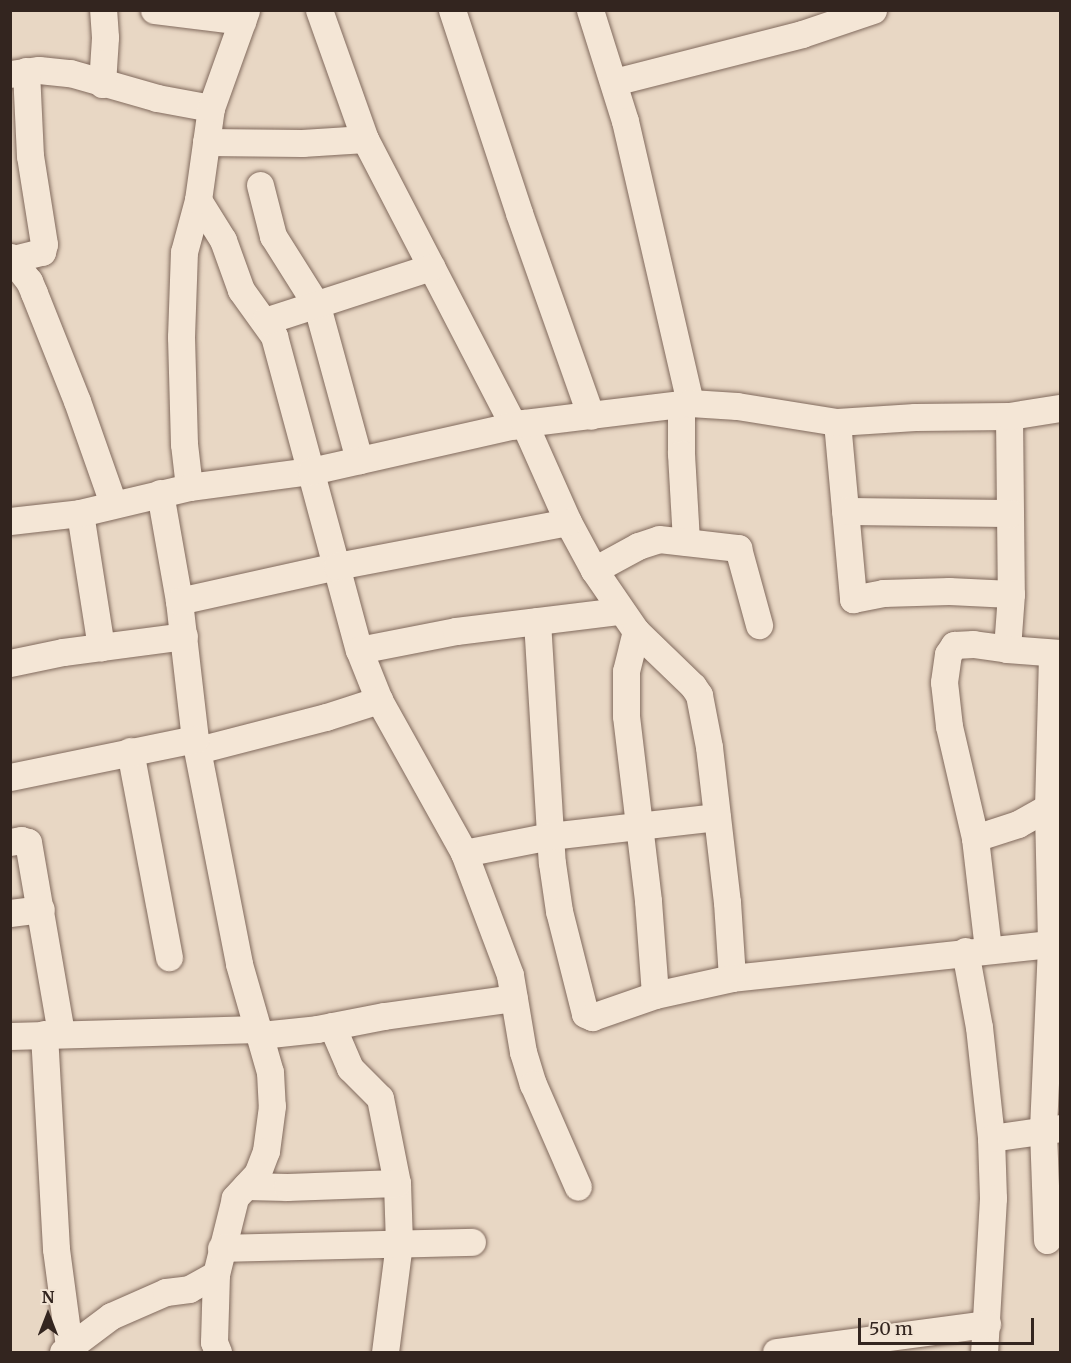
<!DOCTYPE html>
<style>
body{margin:0}
#map{position:relative;width:1071px;height:1363px;overflow:hidden;background:#e8d7c4;font-family:Merriweather,serif}
div>[style]{position:absolute}
.roads{filter:drop-shadow(0 0 2px #816a5d) drop-shadow(0 0 2px #816a5d)}
.minor>*{height:27px;margin:-13.5px;padding:0 13.5px;transform-origin:13.5px;border-radius:13.5px;background:#f4e6d6}
span{translate:-50% -50%;white-space:nowrap;text-align:center;line-height:1.15;-webkit-text-stroke:4.5px #f1e3d3;paint-order:stroke}
.frame{position:absolute;inset:0;border:12px solid #33251f;pointer-events:none}
.north{position:absolute;left:18px;top:1285px;width:60px;height:60px;-webkit-text-stroke:4px #f1e3d3;paint-order:stroke;rotate:0deg;font-size:16px;font-weight:700;line-height:24px;text-align:center;color:#33251f}
.north::after{content:'';display:block;margin:auto;width:21px;height:27px;background:#33251f;clip-path:polygon(50% 0,100% 100%,50% 72%,0 100%)}
.scale{position:absolute;left:858px;top:1318px;width:176px;height:27px;box-sizing:border-box;border:3px solid #33251f;border-top:0;padding-left:8px;font-size:18px;line-height:21px;white-space:nowrap;color:#33251f;-webkit-text-stroke:4px #f1e3d3;paint-order:stroke}
</style>
<div id="map">
<div class="roads">
<div class="minor">
<i style="left:154px;top:10px;width:89px;rotate:7.1deg"></i>
<i style="left:319px;top:10px;width:137px;rotate:70.4deg"></i>
<i style="left:365px;top:139px;width:323px;rotate:62.6deg"></i>
<i style="left:452px;top:10px;width:214px;rotate:71.7deg"></i>
<i style="left:519px;top:213px;width:215px;rotate:70.5deg"></i>
<i style="left:590px;top:10px;width:116px;rotate:72.5deg"></i>
<i style="left:625px;top:121px;width:289px;rotate:77deg"></i>
<i style="left:10px;top:74px;width:29px;rotate:-8deg"></i>
<i style="left:39px;top:70px;width:31px;rotate:6deg"></i>
<i style="left:70px;top:73px;width:91px;rotate:16deg"></i>
<i style="left:157px;top:98px;width:55px;rotate:10.5deg"></i>
<i style="left:614px;top:82px;width:194px;rotate:-14.3deg"></i>
<i style="left:802px;top:34px;width:75px;rotate:-18.7deg"></i>
<i style="left:102px;top:84px;width:47px;rotate:-86.3deg"></i>
<i style="left:105px;top:37px;width:27px;rotate:-94deg"></i>
<i style="left:206px;top:142px;width:96px;rotate:0.6deg"></i>
<i style="left:302px;top:143px;width:63px;rotate:-3.6deg"></i>
<i style="left:260px;top:185px;width:53px;rotate:75.7deg"></i>
<i style="left:273px;top:236px;width:83px;rotate:57.8deg"></i>
<i style="left:317px;top:306px;width:160px;rotate:74.7deg"></i>
<i style="left:198px;top:200px;width:47px;rotate:58deg"></i>
<i style="left:223px;top:240px;width:53px;rotate:70.2deg"></i>
<i style="left:241px;top:290px;width:57px;rotate:54.3deg"></i>
<i style="left:274px;top:336px;width:325px;rotate:74.9deg"></i>
<i style="left:359px;top:650px;width:54px;rotate:68.2deg"></i>
<i style="left:379px;top:700px;width:175px;rotate:60.9deg"></i>
<i style="left:464px;top:853px;width:130px;rotate:69.3deg"></i>
<i style="left:510px;top:975px;width:78px;rotate:80.4deg"></i>
<i style="left:523px;top:1052px;width:34px;rotate:73deg"></i>
<i style="left:533px;top:1084px;width:112px;rotate:66.4deg"></i>
<i style="left:10px;top:257px;width:31px;rotate:52deg"></i>
<i style="left:29px;top:281px;width:13px;rotate:67deg"></i>
<i style="left:34px;top:293px;width:116px;rotate:68.3deg"></i>
<i style="left:77px;top:401px;width:108px;rotate:70.6deg"></i>
<i style="left:13px;top:259px;width:30px;rotate:-14deg"></i>
<i style="left:42px;top:252px;width:8px;rotate:-76deg"></i>
<i style="left:44px;top:244px;width:89px;rotate:-99deg"></i>
<i style="left:30px;top:156px;width:85px;rotate:-92.7deg"></i>
<i style="left:265px;top:321px;width:175px;rotate:-18deg"></i>
<i style="left:681px;top:404px;width:50px;rotate:90deg"></i>
<i style="left:681px;top:454px;width:88px;rotate:86.7deg"></i>
<i style="left:1009px;top:416px;width:178px;rotate:89.4deg"></i>
<i style="left:1011px;top:594px;width:55px;rotate:94.2deg"></i>
<i style="left:1007px;top:649px;width:53px;rotate:4.3deg"></i>
<i style="left:837px;top:422px;width:178px;rotate:84.8deg"></i>
<i style="left:853px;top:599px;width:31px;rotate:-11deg"></i>
<i style="left:883px;top:593px;width:66px;rotate:-1.7deg"></i>
<i style="left:949px;top:591px;width:62px;rotate:2.8deg"></i>
<i style="left:524px;top:423px;width:108px;rotate:66deg"></i>
<i style="left:568px;top:522px;width:55px;rotate:61.6deg"></i>
<i style="left:594px;top:570px;width:74px;rotate:55.5deg"></i>
<i style="left:636px;top:631px;width:79px;rotate:44deg"></i>
<i style="left:693px;top:686px;width:11px;rotate:56deg"></i>
<i style="left:699px;top:695px;width:53px;rotate:79.1deg"></i>
<i style="left:709px;top:747px;width:156px;rotate:83.4deg"></i>
<i style="left:727px;top:902px;width:76px;rotate:86.2deg"></i>
<i style="left:732px;top:978px;width:330px;rotate:-6.1deg"></i>
<i style="left:189px;top:487px;width:43px;rotate:-96.6deg"></i>
<i style="left:184px;top:444px;width:107px;rotate:-91.6deg"></i>
<i style="left:181px;top:337px;width:85px;rotate:-88deg"></i>
<i style="left:184px;top:252px;width:54px;rotate:-74.9deg"></i>
<i style="left:198px;top:200px;width:93px;rotate:-82deg"></i>
<i style="left:211px;top:108px;width:104px;rotate:-70.3deg"></i>
<i style="left:160px;top:493px;width:110px;rotate:80deg"></i>
<i style="left:179px;top:601px;width:139px;rotate:83.4deg"></i>
<i style="left:195px;top:739px;width:229px;rotate:78.9deg"></i>
<i style="left:239px;top:964px;width:112px;rotate:74deg"></i>
<i style="left:270px;top:1072px;width:34px;rotate:87deg"></i>
<i style="left:272px;top:1106px;width:45px;rotate:97.6deg"></i>
<i style="left:266px;top:1151px;width:25px;rotate:111deg"></i>
<i style="left:257px;top:1174px;width:33px;rotate:133deg"></i>
<i style="left:235px;top:1198px;width:78px;rotate:104deg"></i>
<i style="left:216px;top:1274px;width:68px;rotate:91.7deg"></i>
<i style="left:214px;top:1342px;width:11px;rotate:68deg"></i>
<i style="left:845px;top:511px;width:165px;rotate:0.7deg"></i>
<i style="left:80px;top:513px;width:136px;rotate:81.1deg"></i>
<i style="left:10px;top:521px;width:70px;rotate:-6.5deg"></i>
<i style="left:80px;top:513px;width:112px;rotate:-13.4deg"></i>
<i style="left:189px;top:487px;width:123px;rotate:-7.5deg"></i>
<i style="left:311px;top:471px;width:218px;rotate:-12.7deg"></i>
<i style="left:524px;top:423px;width:167px;rotate:-6.9deg"></i>
<i style="left:690px;top:403px;width:47px;rotate:3.7deg"></i>
<i style="left:737px;top:406px;width:101px;rotate:9.1deg"></i>
<i style="left:837px;top:422px;width:78px;rotate:-3.7deg"></i>
<i style="left:915px;top:417px;width:94px;rotate:-0.6deg"></i>
<i style="left:1009px;top:416px;width:52px;rotate:-8.9deg"></i>
<i style="left:594px;top:570px;width:50px;rotate:-28.6deg"></i>
<i style="left:638px;top:546px;width:22px;rotate:-18deg"></i>
<i style="left:659px;top:539px;width:80px;rotate:6.5deg"></i>
<i style="left:738px;top:548px;width:80px;rotate:74.7deg"></i>
<i style="left:179px;top:601px;width:162px;rotate:-12.5deg"></i>
<i style="left:337px;top:566px;width:235px;rotate:-10.8deg"></i>
<i style="left:537px;top:621px;width:242px;rotate:86.5deg"></i>
<i style="left:552px;top:863px;width:49px;rotate:81.7deg"></i>
<i style="left:559px;top:911px;width:106px;rotate:75.8deg"></i>
<i style="left:585px;top:1014px;width:8px;rotate:23deg"></i>
<i style="left:592px;top:1017px;width:67px;rotate:-19.2deg"></i>
<i style="left:655px;top:995px;width:79px;rotate:-12.4deg"></i>
<i style="left:636px;top:631px;width:41px;rotate:104deg"></i>
<i style="left:626px;top:671px;width:45px;rotate:90deg"></i>
<i style="left:626px;top:716px;width:186px;rotate:83.2deg"></i>
<i style="left:648px;top:901px;width:94px;rotate:85.7deg"></i>
<i style="left:359px;top:650px;width:99px;rotate:-11.1deg"></i>
<i style="left:456px;top:631px;width:165px;rotate:-7deg"></i>
<i style="left:10px;top:663px;width:54px;rotate:-11.7deg"></i>
<i style="left:63px;top:652px;width:122px;rotate:-7.5deg"></i>
<i style="left:198px;top:750px;width:132px;rotate:-14.5deg"></i>
<i style="left:326px;top:717px;width:56px;rotate:-17.8deg"></i>
<i style="left:130px;top:751px;width:210px;rotate:79.3deg"></i>
<i style="left:10px;top:777px;width:189px;rotate:-11.6deg"></i>
<i style="left:975px;top:838px;width:45px;rotate:-18deg"></i>
<i style="left:1018px;top:824px;width:47px;rotate:-29.3deg"></i>
<i style="left:10px;top:842px;width:11px;rotate:-10deg"></i>
<i style="left:21px;top:840px;width:7px;rotate:16deg"></i>
<i style="left:28px;top:842px;width:194px;rotate:80.2deg"></i>
<i style="left:464px;top:853px;width:88px;rotate:-11.2deg"></i>
<i style="left:550px;top:836px;width:168px;rotate:-6.5deg"></i>
<i style="left:10px;top:913px;width:31px;rotate:-7deg"></i>
<i style="left:988px;top:949px;width:112px;rotate:-96.7deg"></i>
<i style="left:975px;top:838px;width:115px;rotate:-103.1deg"></i>
<i style="left:949px;top:726px;width:44px;rotate:-96.5deg"></i>
<i style="left:944px;top:682px;width:28px;rotate:-82deg"></i>
<i style="left:948px;top:654px;width:11px;rotate:-56deg"></i>
<i style="left:954px;top:645px;width:19px;rotate:-3deg"></i>
<i style="left:973px;top:644px;width:34px;rotate:8deg"></i>
<i style="left:965px;top:951px;width:77px;rotate:79.6deg"></i>
<i style="left:979px;top:1027px;width:112px;rotate:83.8deg"></i>
<i style="left:991px;top:1138px;width:60px;rotate:88.1deg"></i>
<i style="left:993px;top:1198px;width:154px;rotate:93.3deg"></i>
<i style="left:332px;top:1026px;width:46px;rotate:66.8deg"></i>
<i style="left:350px;top:1068px;width:42px;rotate:45deg"></i>
<i style="left:380px;top:1098px;width:87px;rotate:78.7deg"></i>
<i style="left:397px;top:1183px;width:60px;rotate:88.1deg"></i>
<i style="left:399px;top:1243px;width:110px;rotate:97.3deg"></i>
<i style="left:44px;top:1034px;width:215px;rotate:86.8deg"></i>
<i style="left:56px;top:1249px;width:99px;rotate:82.4deg"></i>
<i style="left:261px;top:1035px;width:56px;rotate:-6.1deg"></i>
<i style="left:317px;top:1029px;width:68px;rotate:-11deg"></i>
<i style="left:384px;top:1016px;width:131px;rotate:-7.9deg"></i>
<i style="left:10px;top:1036px;width:249px;rotate:-1.6deg"></i>
<i style="left:991px;top:1138px;width:70px;rotate:-8.2deg"></i>
<i style="left:246px;top:1186px;width:41px;rotate:1.4deg"></i>
<i style="left:287px;top:1187px;width:110px;rotate:-2.1deg"></i>
<i style="left:1047px;top:1240px;width:111px;rotate:-92.1deg"></i>
<i style="left:1043px;top:1129px;width:186px;rotate:-87.5deg"></i>
<i style="left:1051px;top:943px;width:135px;rotate:-91.3deg"></i>
<i style="left:1048px;top:808px;width:155px;rotate:-88.5deg"></i>
<i style="left:221px;top:1248px;width:251px;rotate:-1.4deg"></i>
<i style="left:63px;top:1352px;width:60px;rotate:-36.9deg"></i>
<i style="left:111px;top:1316px;width:60px;rotate:-23.6deg"></i>
<i style="left:166px;top:1292px;width:23px;rotate:-7deg"></i>
<i style="left:189px;top:1289px;width:31px;rotate:-29deg"></i>
<i style="left:776px;top:1352px;width:213px;rotate:-7.6deg"></i>
</div>
</div>
<div class="frame"></div>
<div class="north">N</div>
<div class="scale">50 m</div>
</div>
